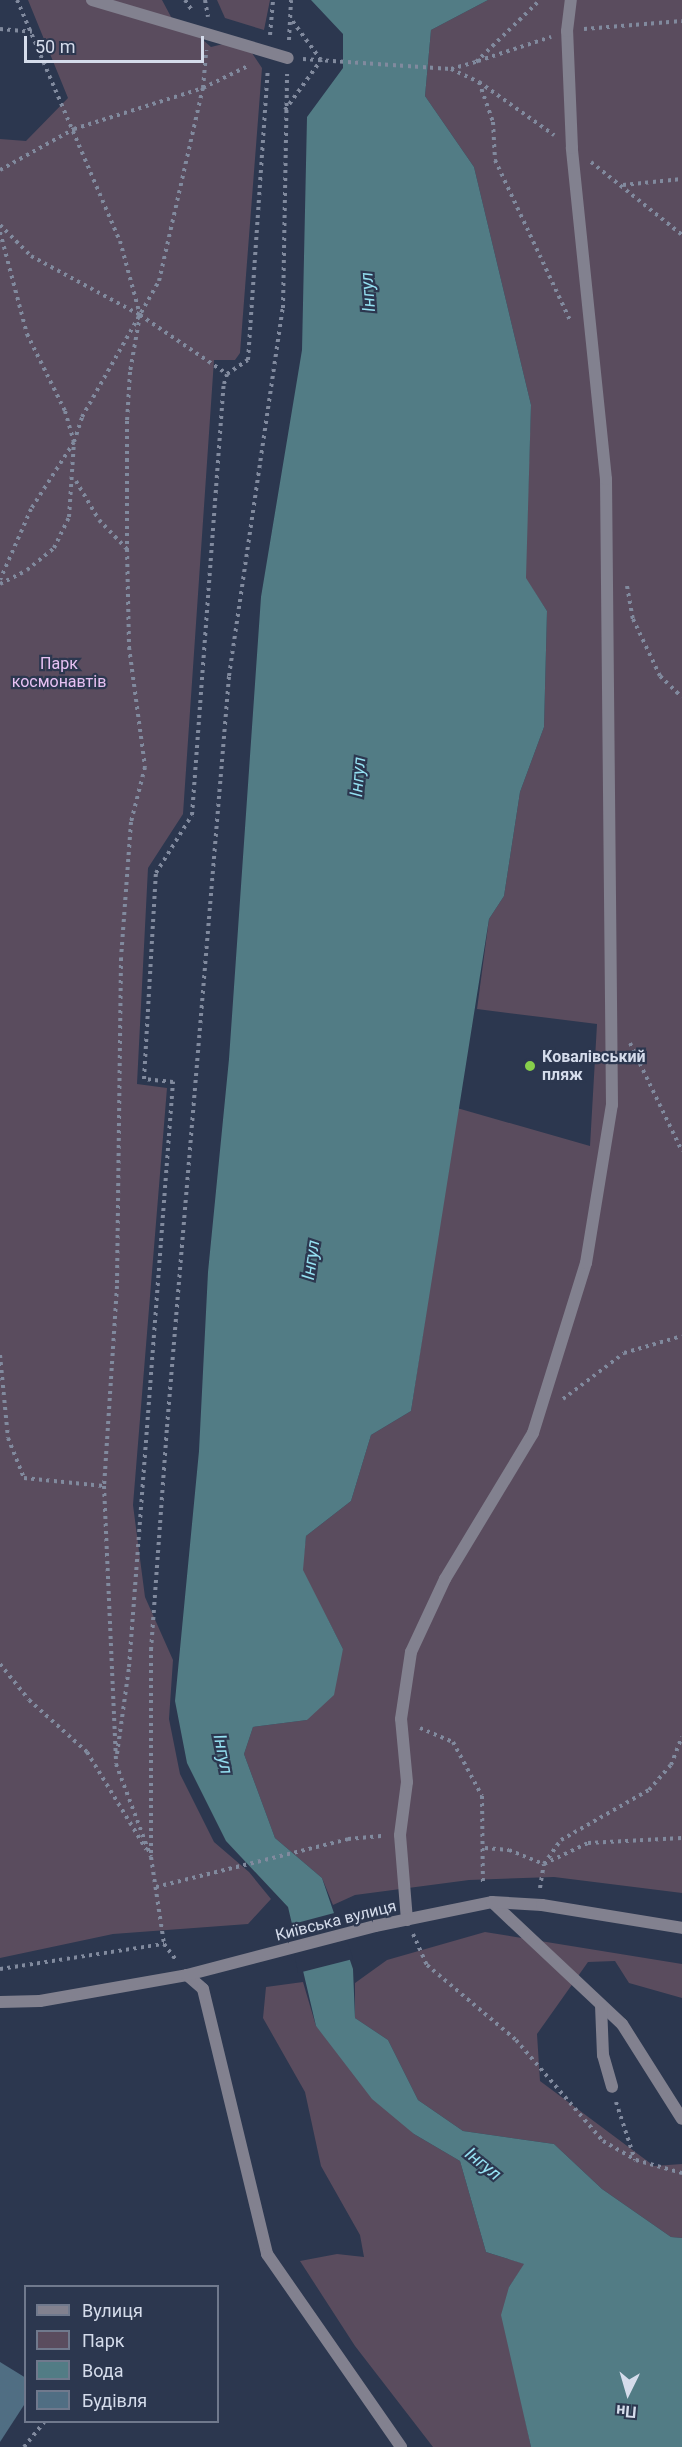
<!DOCTYPE html>
<meta charset="utf-8">
<style>
body{margin:0}
#map{position:relative;width:682px;height:2447px;overflow:hidden;background:#2c374f;font-family:Roboto,sans-serif}
div>[style]{position:absolute}
.green>*{inset:0;background:#5a4c5e}
.water>*{inset:0;background:#527c85}
.pier>*{inset:0;background:#2c374f}
.building>*{inset:0;background:#506e83}
.path>*{height:4px;margin-top:-2px;transform-origin:0;background:repeating-linear-gradient(90deg,#818a9e 0 3px,transparent 0 7.5px)}
.service>*{height:12px;margin:-6px;padding:0 6px;transform-origin:6px;border-radius:6px;background:#82818f}
.minor>*{height:12px;margin:-6px;padding:0 6px;transform-origin:6px;border-radius:6px;background:#82818f}
.tertiary>*{height:12px;margin:-6px;padding:0 6px;transform-origin:6px;border-radius:6px;background:#82818f}
.dots>*{width:16px;height:16px;translate:-50% -50%;box-sizing:border-box;border:3px solid #2c374f;border-radius:50%}
span{translate:-50% -50%;white-space:nowrap;text-align:center;line-height:1.15;-webkit-text-stroke:4.5px #2c374f;paint-order:stroke}
.park-label{font-size:16px;color:#e7c1f3}
.poi-label{font-size:16px;color:#d5dceb;font-weight:700}
.left{translate:0 -50%;text-align:left}
.street-label{font-size:16px;color:#d5dceb}
.water-label{font-size:18px;color:#95e1f2;font-style:italic}
.legend{position:absolute;left:24px;top:2285px;width:195px;height:138px;box-sizing:border-box;background:#2c374f;border:2px solid #70798d;margin:0;padding:8px 10px;list-style:none;font-size:18px;color:#d5dceb}
.legend li{display:flex;align-items:center;gap:12px;height:30px}
.legend b{width:30px;border:2px solid #70798d}
.north{position:absolute;left:598px;top:2363px;width:60px;height:60px;-webkit-text-stroke:4px #2c374f;paint-order:stroke;rotate:185deg;font-size:16px;font-weight:700;line-height:24px;text-align:center;color:#d5dceb}
.north::after{content:'';display:block;margin:auto;width:21px;height:27px;background:#d5dceb;clip-path:polygon(50% 0,100% 100%,50% 72%,0 100%)}
.scale{position:absolute;left:24px;top:36px;width:180px;height:27px;box-sizing:border-box;border:3px solid #d5dceb;border-top:0;padding-left:8px;font-size:18px;line-height:21px;white-space:nowrap;color:#d5dceb;-webkit-text-stroke:4px #2c374f;paint-order:stroke}
</style>
<div id="map">
<div class="green">
<i style="clip-path:polygon(28px 0,162px 0,177px 28px,196px 34px,211px 47px,227px 43px,252px 53px,262px 68px,240px 353px,235px 360px,214px 360px,183px 814px,148px 868px,137px 1084px,167px 1088px,133px 1505px,145px 1597px,173px 1660px,169px 1719px,180px 1774px,214px 1842px,249px 1872px,271px 1899px,248px 1924px,113px 1934px,0 1958px,0 139px,26px 141px,68px 98px)"></i>
<i style="clip-path:polygon(217px 0,270px 0,264px 30px,225px 18px)"></i>
<i style="clip-path:polygon(488px 0,682px 0,682px 1893px,554px 1877px,469px 1880px,355px 1895px,333px 1905px,322px 1878px,275px 1838px,244px 1754px,253px 1727px,307px 1720px,343px 1649px,302px 1570px,306px 1536px,351px 1501px,371px 1435px,411px 1411px,457px 1108px,590px 1146px,597px 1024px,477px 1009px,489px 919px,504px 896px,520px 792px,544px 727px,547px 611px,525px 578px,531px 405px,474px 167px,425px 96px,431px 30px)"></i>
<i style="clip-path:polygon(485px 1932px,682px 1964px,682px 1998px,629px 1983px,615px 1961px,588px 1962px,537px 2034px,540px 2081px,654px 2166px,682px 2164px,682px 2238px,671px 2237px,602px 2189px,554px 2144px,463px 2131px,418px 2100px,388px 2040px,355px 2018px,355px 1983px,387px 1960px)"></i>
<i style="clip-path:polygon(303px 1982px,316px 2026px,414px 2134px,460px 2161px,486px 2252px,525px 2264px,509px 2287px,519px 2389px,531px 2447px,433px 2447px,355px 2346px,300px 2261px,337px 2254px,364px 2257px,360px 2235px,321px 2166px,305px 2092px,263px 2018px,266px 1987px)"></i>
</div>
<div class="water">
<i style="clip-path:polygon(311px 0,488px 0,431px 30px,425px 96px,474px 167px,531px 405px,526px 578px,547px 611px,544px 727px,520px 792px,504px 896px,489px 919px,411px 1411px,371px 1435px,351px 1501px,306px 1536px,303px 1570px,343px 1649px,334px 1695px,307px 1720px,253px 1727px,244px 1754px,275px 1838px,322px 1878px,353px 1969px,355px 2018px,388px 2040px,418px 2100px,463px 2131px,554px 2144px,602px 2189px,671px 2237px,682px 2238px,682px 2447px,531px 2447px,501px 2315px,509px 2287px,524px 2264px,486px 2252px,460px 2161px,414px 2134px,372px 2099px,316px 2026px,288px 1907px,226px 1841px,187px 1763px,175px 1701px,199px 1451px,208px 1272px,229px 1059px,261px 597px,302px 350px,307px 117px,343px 68px,343px 34px)"></i>
</div>
<div class="pier">
<i style="clip-path:polygon(338px 1912px,353px 1959px,298px 1973px,289px 1925px)"></i>
</div>
<div class="building">
<i style="clip-path:polygon(0 2362px,26px 2378px,26px 2402px,0 2442px)"></i>
</div>
<div class="path">
<i style="left:17px;top:0;width:262px;rotate:66.9deg"></i>
<i style="left:120px;top:241px;width:77px;rotate:74.9deg"></i>
<i style="left:140px;top:315px;width:58px;rotate:100deg"></i>
<i style="left:130px;top:372px;width:49px;rotate:93.5deg"></i>
<i style="left:127px;top:421px;width:128px;rotate:90deg"></i>
<i style="left:127px;top:549px;width:98px;rotate:88.8deg"></i>
<i style="left:129px;top:647px;width:121px;rotate:82.4deg"></i>
<i style="left:145px;top:767px;width:57px;rotate:104.3deg"></i>
<i style="left:131px;top:822px;width:136px;rotate:94.2deg"></i>
<i style="left:121px;top:958px;width:328px;rotate:90.7deg"></i>
<i style="left:117px;top:1286px;width:200px;rotate:93.7deg"></i>
<i style="left:104px;top:1486px;width:278px;rotate:87.5deg"></i>
<i style="left:116px;top:1764px;width:99px;rotate:69.4deg"></i>
<i style="left:151px;top:1857px;width:88px;rotate:81.5deg"></i>
<i style="left:164px;top:1944px;width:20px;rotate:53deg"></i>
<i style="left:185px;top:0;width:14px;rotate:56deg"></i>
<i style="left:205px;top:0;width:17px;rotate:80deg"></i>
<i style="left:0;top:29px;width:32px;rotate:5deg"></i>
<i style="left:584px;top:29px;width:98px;rotate:-4.7deg"></i>
<i style="left:270px;top:35px;width:35px;rotate:-85deg"></i>
<i style="left:289px;top:40px;width:40px;rotate:-87.1deg"></i>
<i style="left:303px;top:59px;width:148px;rotate:3.9deg"></i>
<i style="left:451px;top:69px;width:26px;rotate:-16deg"></i>
<i style="left:476px;top:62px;width:89px;rotate:-44.1deg"></i>
<i style="left:478px;top:61px;width:77px;rotate:-18.2deg"></i>
<i style="left:451px;top:69px;width:31px;rotate:25deg"></i>
<i style="left:479px;top:82px;width:92px;rotate:35.2deg"></i>
<i style="left:479px;top:82px;width:42px;rotate:70.7deg"></i>
<i style="left:493px;top:122px;width:38px;rotate:87deg"></i>
<i style="left:495px;top:160px;width:179px;rotate:64.9deg"></i>
<i style="left:285px;top:110px;width:62px;rotate:-54.2deg"></i>
<i style="left:321px;top:60px;width:51px;rotate:-126.2deg"></i>
<i style="left:591px;top:162px;width:117px;rotate:38.7deg"></i>
<i style="left:0;top:170px;width:85px;rotate:-29deg"></i>
<i style="left:74px;top:129px;width:135px;rotate:-17.6deg"></i>
<i style="left:203px;top:88px;width:52px;rotate:-26.1deg"></i>
<i style="left:623px;top:185px;width:59px;rotate:-5.8deg"></i>
<i style="left:0;top:225px;width:44px;rotate:45deg"></i>
<i style="left:31px;top:256px;width:124px;rotate:28.4deg"></i>
<i style="left:140px;top:315px;width:105px;rotate:34.1deg"></i>
<i style="left:0;top:232px;width:106px;rotate:75.2deg"></i>
<i style="left:27px;top:334px;width:86px;rotate:63.7deg"></i>
<i style="left:65px;top:411px;width:32px;rotate:74deg"></i>
<i style="left:74px;top:442px;width:80px;rotate:122.7deg"></i>
<i style="left:31px;top:509px;width:77px;rotate:113.6deg"></i>
<i style="left:76px;top:481px;width:45px;rotate:59.5deg"></i>
<i style="left:99px;top:520px;width:40px;rotate:46deg"></i>
<i style="left:0;top:584px;width:30px;rotate:-27deg"></i>
<i style="left:27px;top:570px;width:35px;rotate:-39deg"></i>
<i style="left:54px;top:548px;width:34px;rotate:-64deg"></i>
<i style="left:69px;top:517px;width:75px;rotate:-86.2deg"></i>
<i style="left:74px;top:442px;width:26px;rotate:-72deg"></i>
<i style="left:82px;top:417px;width:156px;rotate:-60.5deg"></i>
<i style="left:159px;top:281px;width:198px;rotate:-77.2deg"></i>
<i style="left:203px;top:88px;width:38px;rotate:-85deg"></i>
<i style="left:627px;top:586px;width:34px;rotate:80deg"></i>
<i style="left:633px;top:619px;width:63px;rotate:64.7deg"></i>
<i style="left:660px;top:676px;width:30px;rotate:44deg"></i>
<i style="left:630px;top:1043px;width:120px;rotate:64.3deg"></i>
<i style="left:0;top:1355px;width:83px;rotate:84.5deg"></i>
<i style="left:8px;top:1438px;width:43px;rotate:68.2deg"></i>
<i style="left:24px;top:1478px;width:80px;rotate:5.7deg"></i>
<i style="left:563px;top:1399px;width:76px;rotate:-37deg"></i>
<i style="left:624px;top:1353px;width:60px;rotate:-16.3deg"></i>
<i style="left:0;top:1664px;width:46px;rotate:51.1deg"></i>
<i style="left:29px;top:1700px;width:78px;rotate:41.9deg"></i>
<i style="left:87px;top:1752px;width:114px;rotate:58.7deg"></i>
<i style="left:420px;top:1728px;width:36px;rotate:23deg"></i>
<i style="left:453px;top:1742px;width:61px;rotate:61.8deg"></i>
<i style="left:482px;top:1796px;width:90px;rotate:89.4deg"></i>
<i style="left:117px;top:1754px;width:88px;rotate:-82.1deg"></i>
<i style="left:129px;top:1667px;width:587px;rotate:-85.7deg"></i>
<i style="left:173px;top:1082px;width:29px;rotate:-174deg"></i>
<i style="left:144px;top:1079px;width:206px;rotate:-86.7deg"></i>
<i style="left:156px;top:873px;width:68px;rotate:-58.2deg"></i>
<i style="left:192px;top:815px;width:432px;rotate:-85.8deg"></i>
<i style="left:224px;top:384px;width:10px;rotate:-73deg"></i>
<i style="left:227px;top:374px;width:25px;rotate:-34deg"></i>
<i style="left:248px;top:360px;width:291px;rotate:-86.1deg"></i>
<i style="left:485px;top:1848px;width:24px;rotate:5deg"></i>
<i style="left:509px;top:1850px;width:38px;rotate:22deg"></i>
<i style="left:544px;top:1864px;width:49px;rotate:-25.5deg"></i>
<i style="left:588px;top:1843px;width:94px;rotate:-3deg"></i>
<i style="left:151px;top:1853px;width:203px;rotate:-90deg"></i>
<i style="left:151px;top:1650px;width:224px;rotate:-85.9deg"></i>
<i style="left:167px;top:1427px;width:754px;rotate:-85.28deg"></i>
<i style="left:229px;top:676px;width:372px;rotate:-81.7deg"></i>
<i style="left:283px;top:308px;width:234px;rotate:-89deg"></i>
<i style="left:156px;top:1887px;width:198px;rotate:-14deg"></i>
<i style="left:348px;top:1839px;width:36px;rotate:-5deg"></i>
<i style="left:540px;top:1888px;width:24px;rotate:-81deg"></i>
<i style="left:544px;top:1864px;width:29px;rotate:-55deg"></i>
<i style="left:561px;top:1840px;width:101px;rotate:-29.6deg"></i>
<i style="left:649px;top:1790px;width:33px;rotate:-49deg"></i>
<i style="left:671px;top:1765px;width:30px;rotate:-69deg"></i>
<i style="left:413px;top:1934px;width:34px;rotate:66deg"></i>
<i style="left:427px;top:1965px;width:116px;rotate:40.1deg"></i>
<i style="left:516px;top:2040px;width:133px;rotate:49.3deg"></i>
<i style="left:603px;top:2141px;width:38px;rotate:30deg"></i>
<i style="left:636px;top:2160px;width:48px;rotate:15.8deg"></i>
<i style="left:0;top:1969px;width:166px;rotate:-8.7deg"></i>
<i style="left:616px;top:2102px;width:61px;rotate:71.9deg"></i>
<i style="left:24px;top:2447px;width:32px;rotate:-51deg"></i>
</div>
<div class="service">
<i style="left:92px;top:0;width:204px;rotate:16.5deg"></i>
<i style="left:492px;top:1902px;width:178px;rotate:43.2deg"></i>
<i style="left:622px;top:2024px;width:112px;rotate:57.7deg"></i>
<i style="left:187px;top:1975px;width:21px;rotate:41deg"></i>
<i style="left:203px;top:1989px;width:273px;rotate:76.4deg"></i>
<i style="left:267px;top:2254px;width:235px;rotate:55.2deg"></i>
<i style="left:601px;top:2005px;width:50px;rotate:87.7deg"></i>
<i style="left:603px;top:2055px;width:33px;rotate:74deg"></i>
</div>
<div class="minor">
<i style="left:407px;top:1920px;width:85px;rotate:-94.7deg"></i>
<i style="left:400px;top:1835px;width:53px;rotate:-82.5deg"></i>
<i style="left:407px;top:1782px;width:63px;rotate:-95.4deg"></i>
<i style="left:401px;top:1719px;width:68px;rotate:-81.5deg"></i>
<i style="left:411px;top:1652px;width:81px;rotate:-65deg"></i>
<i style="left:445px;top:1579px;width:170px;rotate:-58.9deg"></i>
<i style="left:533px;top:1433px;width:178px;rotate:-72.7deg"></i>
<i style="left:586px;top:1263px;width:160px;rotate:-80.7deg"></i>
<i style="left:612px;top:1105px;width:626px;rotate:-90.55deg"></i>
<i style="left:606px;top:479px;width:333px;rotate:-95.9deg"></i>
<i style="left:572px;top:148px;width:117px;rotate:-92.4deg"></i>
<i style="left:567px;top:31px;width:31px;rotate:-83deg"></i>
</div>
<div class="tertiary">
<i style="left:0;top:2002px;width:40px;rotate:-1.4deg"></i>
<i style="left:40px;top:2001px;width:149px;rotate:-10deg"></i>
<i style="left:187px;top:1975px;width:194px;rotate:-14.6deg"></i>
<i style="left:375px;top:1926px;width:119px;rotate:-11.6deg"></i>
<i style="left:492px;top:1902px;width:50px;rotate:3.4deg"></i>
<i style="left:542px;top:1905px;width:142px;rotate:9.3deg"></i>
</div>
<div class="dots">
<i style="left:530px;top:1066px;background:#87cf4b"></i>
</div>
<div class="park-label">
<span style="left:59px;top:673px">Парк<br>космонавтів</span>
</div>
<div class="poi-label">
<span class="left" style="left:542px;top:1066px">Ковалівський<br>пляж</span>
</div>
<div class="street-label">
<span style="left:336px;top:1921px;rotate:-14deg">Київська вулиця</span>
</div>
<div class="water-label">
<span style="left:368px;top:292px;rotate:-94deg">Інгул</span>
<span style="left:358px;top:777px;rotate:-85deg">Інгул</span>
<span style="left:311px;top:1260px;rotate:-82deg">Інгул</span>
<span style="left:223px;top:1754px;rotate:79deg">Інгул</span>
<span style="left:483px;top:2164px;rotate:39deg">Інгул</span>
</div>
<ul class="legend">
<li><b style="height:8px;background:#82818f"></b>Вулиця</li>
<li><b style="height:16px;background:#5a4c5e"></b>Парк</li>
<li><b style="height:16px;background:#527c85"></b>Вода</li>
<li><b style="height:16px;background:#506e83"></b>Будівля</li>
</ul>
<div class="north">Пн</div>
<div class="scale">50 m</div>
</div>
